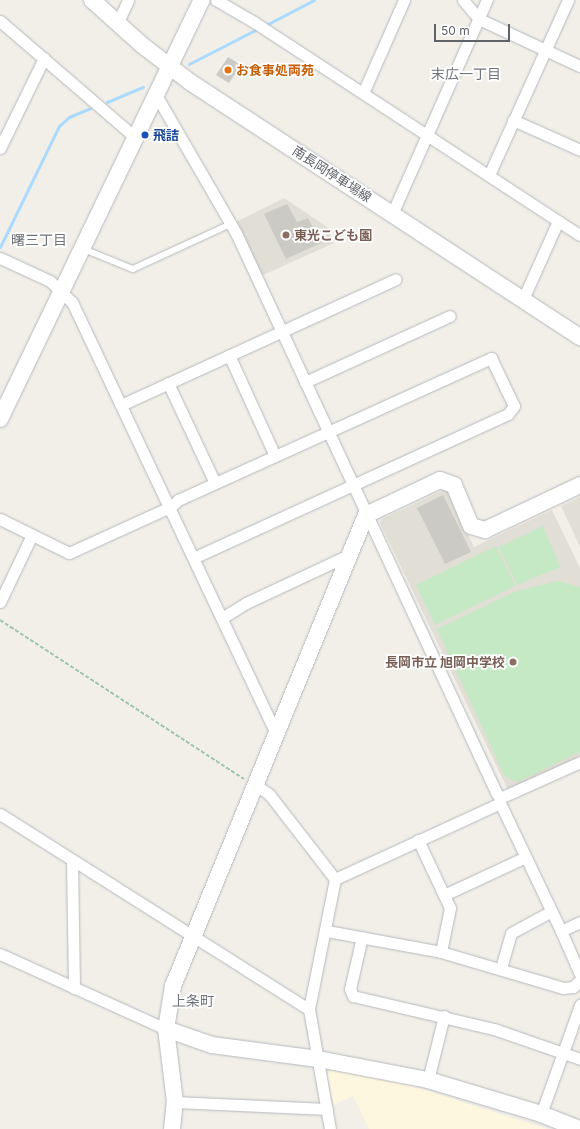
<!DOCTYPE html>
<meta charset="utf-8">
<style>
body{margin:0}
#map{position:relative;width:580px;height:1129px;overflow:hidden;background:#f1efe8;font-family:Inter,"Noto Sans JP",sans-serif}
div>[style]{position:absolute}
.commercial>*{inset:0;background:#fef7e0}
.education>*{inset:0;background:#e1ded6}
.green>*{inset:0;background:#c5e8c5}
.stream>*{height:3px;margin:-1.5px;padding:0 1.5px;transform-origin:1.5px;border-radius:1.5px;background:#aadaff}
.building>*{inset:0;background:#cccac5}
.path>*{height:2px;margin-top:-1px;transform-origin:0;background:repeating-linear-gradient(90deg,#9cc7a9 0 4px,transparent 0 6px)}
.roads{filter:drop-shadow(0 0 1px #b5b8bc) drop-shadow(0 0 1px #b5b8bc)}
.lane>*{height:5.5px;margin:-2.75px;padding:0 2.75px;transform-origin:2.75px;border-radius:2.75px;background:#fff}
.street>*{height:11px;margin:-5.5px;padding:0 5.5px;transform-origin:5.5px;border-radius:5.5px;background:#fff}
.secondary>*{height:16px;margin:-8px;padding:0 8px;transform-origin:8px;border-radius:8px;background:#fff}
.dots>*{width:11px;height:11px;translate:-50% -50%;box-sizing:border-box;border:2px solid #fff;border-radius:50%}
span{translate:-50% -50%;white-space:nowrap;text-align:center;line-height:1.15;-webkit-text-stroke:3.5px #fff;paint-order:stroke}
.food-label{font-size:13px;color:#c56008;font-weight:700}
.left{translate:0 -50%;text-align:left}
.transit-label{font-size:13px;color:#164399;font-weight:700}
.street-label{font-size:13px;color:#5f6368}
.education-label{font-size:13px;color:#785e54;font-weight:700}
.right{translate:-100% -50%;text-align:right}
.neighbourhood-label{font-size:14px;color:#70757a}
.scale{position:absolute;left:434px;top:24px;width:76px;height:18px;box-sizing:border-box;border:2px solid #5f6368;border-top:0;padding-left:5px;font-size:12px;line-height:14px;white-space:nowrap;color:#5f6368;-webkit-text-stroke:3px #fff;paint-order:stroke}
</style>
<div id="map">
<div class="commercial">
<i style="clip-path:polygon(331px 1069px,394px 1080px,547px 1129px,369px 1129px,353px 1096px,334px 1105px,327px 1075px)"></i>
</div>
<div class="education">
<i style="clip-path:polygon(284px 198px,327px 227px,334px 243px,261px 276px,236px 222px)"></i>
<i style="clip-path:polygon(446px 489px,474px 547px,552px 510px,580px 568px,580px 756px,508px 790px,380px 523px,382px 519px)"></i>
<i style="clip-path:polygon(580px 497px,580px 547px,561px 506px)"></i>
</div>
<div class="green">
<i style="clip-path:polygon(543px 526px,560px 567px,517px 585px,499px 547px)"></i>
<i style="clip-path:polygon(496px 546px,515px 586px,435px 625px,416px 585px)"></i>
<i style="clip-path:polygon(557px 581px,580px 587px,580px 752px,518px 782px,505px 777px,437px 629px,514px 592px)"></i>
</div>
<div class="stream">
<i style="left:264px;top:26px;width:56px;rotate:-27.5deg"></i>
<i style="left:189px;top:64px;width:79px;rotate:-27.2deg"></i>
<i style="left:107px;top:102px;width:39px;rotate:-23deg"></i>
<i style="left:0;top:247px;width:135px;rotate:-64deg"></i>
<i style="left:59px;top:126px;width:13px;rotate:-42deg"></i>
<i style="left:69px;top:117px;width:23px;rotate:-23deg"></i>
</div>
<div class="building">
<i style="clip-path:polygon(228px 57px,241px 65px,229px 83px,216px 75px)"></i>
<i style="clip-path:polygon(287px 204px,297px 222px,308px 218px,321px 243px,286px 259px,264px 214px)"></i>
<i style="clip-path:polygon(443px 495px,471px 552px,445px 564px,417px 508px)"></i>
</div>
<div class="path">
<i style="left:0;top:620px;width:291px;rotate:33.1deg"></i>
</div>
<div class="roads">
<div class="lane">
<i style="left:84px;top:249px;width:53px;rotate:22.2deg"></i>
<i style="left:133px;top:269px;width:108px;rotate:-24.7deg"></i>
</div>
<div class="street">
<i style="left:216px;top:0;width:44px;rotate:30.1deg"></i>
<i style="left:254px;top:22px;width:389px;rotate:33.2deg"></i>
<i style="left:463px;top:0;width:25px;rotate:50deg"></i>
<i style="left:479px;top:19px;width:111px;rotate:25deg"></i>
<i style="left:0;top:21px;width:178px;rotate:40.7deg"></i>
<i style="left:117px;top:24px;width:26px;rotate:-65deg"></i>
<i style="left:363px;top:93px;width:102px;rotate:-66.2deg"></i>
<i style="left:156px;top:95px;width:160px;rotate:59.9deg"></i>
<i style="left:236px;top:233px;width:617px;rotate:65.06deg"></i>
<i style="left:496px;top:792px;width:7px;rotate:56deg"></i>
<i style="left:500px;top:798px;width:88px;rotate:-24.2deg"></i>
<i style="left:513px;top:120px;width:73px;rotate:24.1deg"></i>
<i style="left:0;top:148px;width:100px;rotate:-63.9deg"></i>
<i style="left:489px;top:175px;width:192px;rotate:-65.7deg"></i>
<i style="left:392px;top:214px;width:234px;rotate:-66.1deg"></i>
<i style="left:0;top:258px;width:55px;rotate:24.7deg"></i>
<i style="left:50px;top:281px;width:30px;rotate:44deg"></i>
<i style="left:72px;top:302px;width:478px;rotate:64.7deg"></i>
<i style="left:523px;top:299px;width:85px;rotate:-65.8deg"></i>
<i style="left:229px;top:355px;width:111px;rotate:65.5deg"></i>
<i style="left:305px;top:382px;width:159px;rotate:-24.5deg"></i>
<i style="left:168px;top:383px;width:110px;rotate:64.8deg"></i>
<i style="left:121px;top:405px;width:302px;rotate:-24.6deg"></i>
<i style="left:0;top:519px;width:77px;rotate:26.2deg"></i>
<i style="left:69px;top:553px;width:111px;rotate:-24.5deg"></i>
<i style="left:170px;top:507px;width:11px;rotate:-41deg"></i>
<i style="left:178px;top:500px;width:344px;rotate:-24.4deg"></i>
<i style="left:491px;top:358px;width:53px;rotate:64.4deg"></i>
<i style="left:514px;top:406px;width:10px;rotate:127deg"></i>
<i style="left:508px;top:414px;width:345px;rotate:155.4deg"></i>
<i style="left:0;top:602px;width:74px;rotate:-64.5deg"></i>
<i style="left:222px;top:618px;width:28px;rotate:-32deg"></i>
<i style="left:246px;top:603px;width:114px;rotate:-25deg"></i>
<i style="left:256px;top:785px;width:16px;rotate:35deg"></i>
<i style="left:269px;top:794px;width:108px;rotate:52.2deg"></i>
<i style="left:335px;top:879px;width:133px;rotate:101.3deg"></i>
<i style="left:309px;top:1009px;width:122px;rotate:80.1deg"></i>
<i style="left:0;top:814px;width:365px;rotate:32.3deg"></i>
<i style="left:418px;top:840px;width:75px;rotate:64.8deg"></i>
<i style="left:450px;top:908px;width:45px;rotate:101.6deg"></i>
<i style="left:72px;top:860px;width:128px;rotate:89.1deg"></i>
<i style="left:335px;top:879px;width:182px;rotate:-24.7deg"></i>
<i style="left:500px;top:803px;width:142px;rotate:64.5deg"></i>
<i style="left:444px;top:895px;width:90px;rotate:-24.9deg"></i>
<i style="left:580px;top:922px;width:21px;rotate:155deg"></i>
<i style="left:561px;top:931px;width:47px;rotate:66.2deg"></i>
<i style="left:327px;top:931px;width:116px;rotate:10.4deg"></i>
<i style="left:441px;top:952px;width:127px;rotate:16.4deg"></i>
<i style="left:563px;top:988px;width:10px;rotate:-6deg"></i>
<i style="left:573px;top:987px;width:10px;rotate:-45deg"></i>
<i style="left:362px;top:937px;width:53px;rotate:103deg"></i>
<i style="left:350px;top:989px;width:8px;rotate:67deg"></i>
<i style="left:353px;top:996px;width:145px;rotate:13.2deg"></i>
<i style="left:494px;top:1029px;width:91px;rotate:19.2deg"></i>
<i style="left:0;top:954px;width:182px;rotate:24.3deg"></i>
<i style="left:501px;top:968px;width:36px;rotate:-74deg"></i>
<i style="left:511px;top:933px;width:44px;rotate:-28.3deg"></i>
<i style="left:428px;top:1080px;width:66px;rotate:-76deg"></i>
<i style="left:175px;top:1102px;width:152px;rotate:2.6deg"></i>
<i style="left:541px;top:1114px;width:116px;rotate:-70.3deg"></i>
</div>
<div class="secondary">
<i style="left:92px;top:0;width:67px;rotate:42deg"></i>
<i style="left:142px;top:45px;width:61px;rotate:37.6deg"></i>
<i style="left:190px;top:82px;width:466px;rotate:33.2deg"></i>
<i style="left:0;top:419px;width:465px;rotate:-64.3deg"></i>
<i style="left:166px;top:1029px;width:49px;rotate:19.2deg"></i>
<i style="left:212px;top:1045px;width:107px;rotate:7.5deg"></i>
<i style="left:318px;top:1059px;width:112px;rotate:10.8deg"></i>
<i style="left:428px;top:1080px;width:118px;rotate:16.7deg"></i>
<i style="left:541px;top:1114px;width:41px;rotate:21.5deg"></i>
<i style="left:172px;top:1129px;width:27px;rotate:-84deg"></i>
<i style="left:175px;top:1102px;width:74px;rotate:-97deg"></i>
<i style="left:166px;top:1029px;width:44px;rotate:-80.8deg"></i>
<i style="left:173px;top:986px;width:509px;rotate:-67.72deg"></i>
<i style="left:366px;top:515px;width:82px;rotate:-25.3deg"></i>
<i style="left:440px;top:480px;width:15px;rotate:20deg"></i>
<i style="left:454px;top:485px;width:44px;rotate:67.5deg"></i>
<i style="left:471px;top:526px;width:15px;rotate:16deg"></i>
<i style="left:485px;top:530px;width:105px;rotate:-25.3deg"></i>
</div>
</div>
<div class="dots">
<i style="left:228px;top:70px;background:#e8710a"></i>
<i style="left:145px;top:135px;background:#1a4fb4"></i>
<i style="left:286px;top:235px;background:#8d6e63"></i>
<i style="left:513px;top:662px;background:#8d6e63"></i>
</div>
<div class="food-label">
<span class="left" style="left:236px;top:70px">お食事処両苑</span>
</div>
<div class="transit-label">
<span class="left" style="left:153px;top:135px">飛詰</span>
</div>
<div class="street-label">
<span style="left:332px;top:174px;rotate:33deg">南長岡停車場線</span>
</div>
<div class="education-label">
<span class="left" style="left:294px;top:235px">東光こども園</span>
<span class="right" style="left:505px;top:662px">長岡市立 旭岡中学校</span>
</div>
<div class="neighbourhood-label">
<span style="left:466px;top:74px">末広一丁目</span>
<span style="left:39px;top:240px">曙三丁目</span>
<span style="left:193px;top:1001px">上条町</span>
</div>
<div class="scale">50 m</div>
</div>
